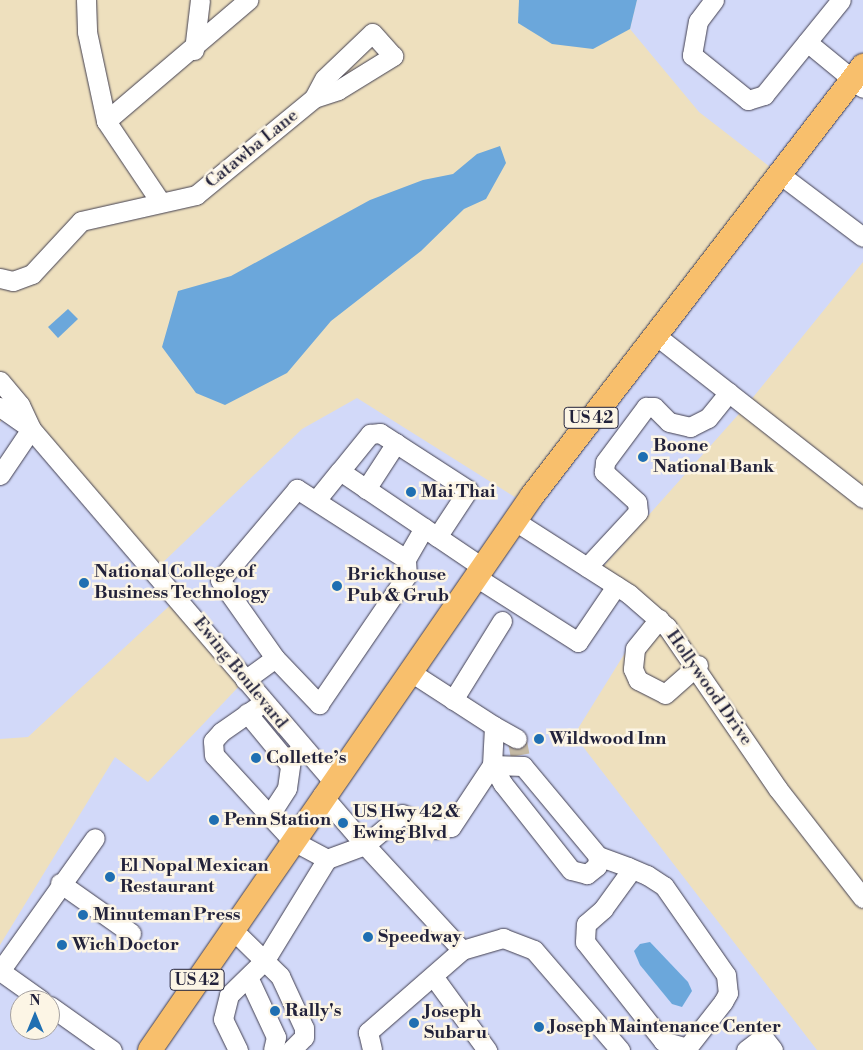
<!DOCTYPE html>
<meta charset="utf-8">
<style>
body{margin:0}
#map{position:relative;width:863px;height:1050px;overflow:hidden;background:#eee0be;font-family:"Libre Bodoni",serif}
div>[style]{position:absolute}
.built>*{inset:0;background:#d2d9f9}
.water>*{inset:0;background:#6ba7db}
.minor-tunnel>*{height:19px;margin-top:-9.5px;transform-origin:0;background:repeating-linear-gradient(90deg,#c5baa4 0 19px,transparent 0 28px)}
.roads{filter:drop-shadow(0 0 1px #413e4f) drop-shadow(0 0 1px #413e4f)}
.minor>*{height:19px;margin:-9.5px;padding:0 9.5px;transform-origin:9.5px;border-radius:9.5px;background:#fff}
.major>*{height:24px;margin:-12px;padding:0 12px;transform-origin:12px;border-radius:12px;background:#f8bf6c}
.dots>*{width:14px;height:14px;translate:-50% -50%;box-sizing:border-box;border:2px solid #fcf5e5;border-radius:50%}
span{translate:-50% -50%;white-space:nowrap;text-align:center;line-height:1.15;-webkit-text-stroke:5px #fcf5e5;paint-order:stroke}
.shield-label span{padding:1px 4px;background:#fcf5e5;border:1px solid;border-radius:4px;-webkit-text-stroke-width:0}
.shield-label{font-size:16px;color:#22223b;font-weight:700}
.street-label{font-size:18px;color:#22223b}
.poi-label{font-size:18px;color:#22223b;font-weight:700}
.left{translate:0 -50%;text-align:left}
.north{position:absolute;left:10px;top:990px;width:50px;height:50px;box-sizing:border-box;background:#fcf5e5;border:1px solid #a5a1a1;border-radius:50%;rotate:0deg;font-size:14px;font-weight:700;line-height:20px;text-align:center;color:#22223b}
.north::after{content:'';display:block;margin:auto;width:18px;height:22px;background:#1f6fb2;clip-path:polygon(50% 0,100% 100%,50% 72%,0 100%)}
</style>
<div id="map">
<div class="built">
<i style="clip-path:polygon(evenodd,637px 0,863px 0,863px 262px,746px 406px,597px 573px,651px 611px,574px 735px,817px 1050px,0 1050px,0 945px,115px 757px,148px 782px,245px 680px,179px 597px,28px 737px,0 739px,0 422px,7px 415px,156px 569px,302px 429px,357px 398px,526px 504px,778px 173px,699px 112px,630px 29px,637px 0,20px 1000px,50px 1000px,50px 1030px,20px 1030px,20px 1000px)"></i>
</div>
<div class="water">
<i style="clip-path:polygon(519px 0,637px 0,630px 29px,593px 49px,552px 44px,518px 23px)"></i>
<i style="clip-path:polygon(500px 146px,506px 163px,486px 199px,464px 209px,421px 251px,331px 321px,287px 373px,225px 405px,196px 393px,162px 347px,178px 291px,231px 276px,370px 200px,423px 180px,453px 174px,477px 154px)"></i>
<i style="clip-path:polygon(68px 309px,78px 319px,58px 338px,48px 327px)"></i>
<i style="clip-path:polygon(650px 942px,688px 982px,692px 991px,682px 1007px,672px 1004px,640px 965px,634px 951px,640px 944px)"></i>
</div>
<div class="minor-tunnel">
<i style="left:517px;top:739px;width:16px;rotate:79deg"></i>
</div>
<div class="roads">
<div class="minor">
<i style="left:86px;top:0;width:32px;rotate:88deg"></i>
<i style="left:87px;top:32px;width:91px;rotate:77.9deg"></i>
<i style="left:106px;top:121px;width:95px;rotate:56.1deg"></i>
<i style="left:714px;top:0;width:26px;rotate:127deg"></i>
<i style="left:698px;top:21px;width:35px;rotate:100deg"></i>
<i style="left:692px;top:55px;width:72px;rotate:38.8deg"></i>
<i style="left:748px;top:100px;width:17px;rotate:-17deg"></i>
<i style="left:764px;top:95px;width:122px;rotate:-51deg"></i>
<i style="left:807px;top:42px;width:72px;rotate:39.4deg"></i>
<i style="left:194px;top:50px;width:50px;rotate:-83.2deg"></i>
<i style="left:106px;top:121px;width:187px;rotate:-40.4deg"></i>
<i style="left:778px;top:173px;width:106px;rotate:37deg"></i>
<i style="left:0;top:278px;width:13px;rotate:13deg"></i>
<i style="left:13px;top:281px;width:20px;rotate:-20deg"></i>
<i style="left:32px;top:274px;width:72px;rotate:-47.2deg"></i>
<i style="left:81px;top:221px;width:118px;rotate:-12.7deg"></i>
<i style="left:196px;top:195px;width:153px;rotate:-39.4deg"></i>
<i style="left:314px;top:98px;width:25px;rotate:-18deg"></i>
<i style="left:338px;top:90px;width:65px;rotate:-31.7deg"></i>
<i style="left:393px;top:56px;width:31px;rotate:-132deg"></i>
<i style="left:372px;top:33px;width:66px;rotate:136.2deg"></i>
<i style="left:324px;top:79px;width:21px;rotate:118deg"></i>
<i style="left:654px;top:334px;width:266px;rotate:38.1deg"></i>
<i style="left:0;top:381px;width:31px;rotate:50deg"></i>
<i style="left:20px;top:405px;width:26px;rotate:65deg"></i>
<i style="left:31px;top:429px;width:462px;rotate:49.4deg"></i>
<i style="left:0;top:407px;width:38px;rotate:35deg"></i>
<i style="left:340px;top:471px;width:48px;rotate:-51deg"></i>
<i style="left:370px;top:434px;width:10px;rotate:-6deg"></i>
<i style="left:380px;top:433px;width:105px;rotate:32.9deg"></i>
<i style="left:468px;top:490px;width:56px;rotate:123.4deg"></i>
<i style="left:0;top:475px;width:55px;rotate:-56deg"></i>
<i style="left:366px;top:489px;width:55px;rotate:-56.9deg"></i>
<i style="left:317px;top:499px;width:36px;rotate:-51deg"></i>
<i style="left:340px;top:471px;width:173px;rotate:34.1deg"></i>
<i style="left:515px;top:521px;width:135px;rotate:32.6deg"></i>
<i style="left:629px;top:594px;width:50px;rotate:41deg"></i>
<i style="left:667px;top:627px;width:196px;rotate:55.6deg"></i>
<i style="left:778px;top:789px;width:138px;rotate:52.1deg"></i>
<i style="left:406px;top:559px;width:130px;rotate:-147.3deg"></i>
<i style="left:297px;top:489px;width:119px;rotate:130.2deg"></i>
<i style="left:220px;top:580px;width:95px;rotate:54.8deg"></i>
<i style="left:275px;top:658px;width:64px;rotate:46.3deg"></i>
<i style="left:319px;top:704px;width:156px;rotate:-55.7deg"></i>
<i style="left:407px;top:575px;width:16px;rotate:-94deg"></i>
<i style="left:406px;top:559px;width:36px;rotate:-60deg"></i>
<i style="left:587px;top:567px;width:75px;rotate:-47.2deg"></i>
<i style="left:638px;top:512px;width:10px;rotate:-96deg"></i>
<i style="left:637px;top:502px;width:45px;rotate:-137.7deg"></i>
<i style="left:604px;top:472px;width:10px;rotate:-84deg"></i>
<i style="left:605px;top:462px;width:69px;rotate:-53.3deg"></i>
<i style="left:646px;top:407px;width:8px"></i>
<i style="left:654px;top:407px;width:21px;rotate:45deg"></i>
<i style="left:669px;top:422px;width:22px;rotate:13deg"></i>
<i style="left:690px;top:427px;width:20px;rotate:-27deg"></i>
<i style="left:708px;top:418px;width:33px;rotate:-51deg"></i>
<i style="left:476px;top:577px;width:121px;rotate:32.5deg"></i>
<i style="left:578px;top:642px;width:68px;rotate:-55.8deg"></i>
<i style="left:659px;top:619px;width:38px;rotate:129deg"></i>
<i style="left:635px;top:649px;width:20px;rotate:96deg"></i>
<i style="left:633px;top:669px;width:12px;rotate:66deg"></i>
<i style="left:638px;top:680px;width:30px;rotate:27deg"></i>
<i style="left:665px;top:694px;width:44px;rotate:-41.3deg"></i>
<i style="left:245px;top:680px;width:37px;rotate:-36deg"></i>
<i style="left:453px;top:700px;width:93px;rotate:-58.2deg"></i>
<i style="left:247px;top:713px;width:66px;rotate:50.5deg"></i>
<i style="left:494px;top:726px;width:26px;rotate:29deg"></i>
<i style="left:322px;top:795px;width:66px;rotate:49.3deg"></i>
<i style="left:365px;top:845px;width:48px;rotate:-40deg"></i>
<i style="left:402px;top:814px;width:37px;rotate:24deg"></i>
<i style="left:436px;top:829px;width:15px;rotate:-8deg"></i>
<i style="left:451px;top:827px;width:74px;rotate:-56.5deg"></i>
<i style="left:492px;top:765px;width:31px;rotate:2deg"></i>
<i style="left:523px;top:766px;width:117px;rotate:50.2deg"></i>
<i style="left:598px;top:856px;width:10px;rotate:96deg"></i>
<i style="left:597px;top:866px;width:13px;rotate:141deg"></i>
<i style="left:587px;top:874px;width:16px;rotate:-166deg"></i>
<i style="left:571px;top:870px;width:110px;rotate:-128.3deg"></i>
<i style="left:503px;top:784px;width:22px;rotate:-120deg"></i>
<i style="left:492px;top:765px;width:39px;rotate:-87deg"></i>
<i style="left:494px;top:726px;width:101px;rotate:-147.1deg"></i>
<i style="left:269px;top:816px;width:33px;rotate:-57deg"></i>
<i style="left:287px;top:788px;width:28px;rotate:-82deg"></i>
<i style="left:291px;top:760px;width:16px;rotate:-52deg"></i>
<i style="left:598px;top:856px;width:32px;rotate:20deg"></i>
<i style="left:628px;top:867px;width:21px;rotate:23deg"></i>
<i style="left:647px;top:875px;width:20px;rotate:33deg"></i>
<i style="left:664px;top:886px;width:108px;rotate:55.1deg"></i>
<i style="left:726px;top:975px;width:18px;rotate:84deg"></i>
<i style="left:728px;top:993px;width:10px;rotate:119deg"></i>
<i style="left:723px;top:1002px;width:58px;rotate:128deg"></i>
<i style="left:687px;top:1048px;width:25px;rotate:-164deg"></i>
<i style="left:663px;top:1041px;width:126px;rotate:-128.2deg"></i>
<i style="left:585px;top:942px;width:18px;rotate:-87deg"></i>
<i style="left:586px;top:924px;width:23px;rotate:-41deg"></i>
<i style="left:603px;top:909px;width:49px;rotate:-54.1deg"></i>
<i style="left:327px;top:859px;width:40px;rotate:-20.2deg"></i>
<i style="left:365px;top:845px;width:143px;rotate:47.3deg"></i>
<i style="left:462px;top:950px;width:125px;rotate:138.9deg"></i>
<i style="left:368px;top:1032px;width:18px;rotate:77deg"></i>
<i style="left:60px;top:883px;width:87px;rotate:35.2deg"></i>
<i style="left:232px;top:929px;width:67px;rotate:44.4deg"></i>
<i style="left:280px;top:976px;width:57px;rotate:65.2deg"></i>
<i style="left:304px;top:1028px;width:9px;rotate:90deg"></i>
<i style="left:304px;top:1037px;width:18px;rotate:135deg"></i>
<i style="left:462px;top:950px;width:43px;rotate:-16.3deg"></i>
<i style="left:503px;top:938px;width:33px;rotate:21deg"></i>
<i style="left:534px;top:950px;width:132px;rotate:49.3deg"></i>
<i style="left:433px;top:976px;width:92px;rotate:53.9deg"></i>
<i style="left:248px;top:977px;width:66px;rotate:65deg"></i>
<i style="left:276px;top:1037px;width:13px;rotate:103deg"></i>
<i style="left:41px;top:1000px;width:50px;rotate:-144.7deg"></i>
<i style="left:0;top:971px;width:163px;rotate:-54.5deg"></i>
<i style="left:50px;top:1006px;width:76px;rotate:35.4deg"></i>
<i style="left:238px;top:1050px;width:34px;rotate:-116deg"></i>
<i style="left:223px;top:1019px;width:25px;rotate:-76deg"></i>
<i style="left:229px;top:995px;width:50px;rotate:-44.2deg"></i>
<i style="left:265px;top:960px;width:119px;rotate:-58.5deg"></i>
<i style="left:327px;top:859px;width:40px;rotate:-152deg"></i>
<i style="left:292px;top:840px;width:115px;rotate:-132.5deg"></i>
<i style="left:214px;top:755px;width:14px;rotate:-94deg"></i>
<i style="left:213px;top:741px;width:12px;rotate:-48deg"></i>
<i style="left:221px;top:732px;width:52px;rotate:-34.9deg"></i>
<i style="left:746px;top:1050px;width:21px;rotate:-37deg"></i>
<i style="left:763px;top:1037px;width:16px;rotate:52deg"></i>
</div>
<div class="major">
<i style="left:150px;top:1050px;width:673px;rotate:-55.41deg"></i>
<i style="left:532px;top:496px;width:543px;rotate:-52.41deg"></i>
</div>
</div>
<div class="dots">
<i style="left:643px;top:457px;background:#1f6fb2"></i>
<i style="left:411px;top:492px;background:#1f6fb2"></i>
<i style="left:84px;top:583px;background:#1f6fb2"></i>
<i style="left:337px;top:586px;background:#1f6fb2"></i>
<i style="left:539px;top:739px;background:#1f6fb2"></i>
<i style="left:256px;top:758px;background:#1f6fb2"></i>
<i style="left:214px;top:820px;background:#1f6fb2"></i>
<i style="left:343px;top:823px;background:#1f6fb2"></i>
<i style="left:110px;top:877px;background:#1f6fb2"></i>
<i style="left:83px;top:915px;background:#1f6fb2"></i>
<i style="left:368px;top:937px;background:#1f6fb2"></i>
<i style="left:62px;top:945px;background:#1f6fb2"></i>
<i style="left:275px;top:1011px;background:#1f6fb2"></i>
<i style="left:414px;top:1023px;background:#1f6fb2"></i>
<i style="left:539px;top:1027px;background:#1f6fb2"></i>
</div>
<div class="shield-label">
<span style="left:591px;top:418px">US 42</span>
<span style="left:197px;top:980px">US 42</span>
</div>
<div class="street-label">
<span style="left:252px;top:149px;rotate:-39deg">Catawba Lane</span>
<span style="left:240px;top:673px;rotate:51deg">Ewing Boulevard</span>
<span style="left:709px;top:688px;rotate:55deg">Hollywood Drive</span>
</div>
<div class="poi-label">
<span class="left" style="left:653px;top:457px">Boone<br>National Bank</span>
<span class="left" style="left:421px;top:492px">Mai Thai</span>
<span class="left" style="left:94px;top:583px">National College of<br>Business Technology</span>
<span class="left" style="left:347px;top:586px">Brickhouse<br>Pub &amp; Grub</span>
<span class="left" style="left:549px;top:739px">Wildwood Inn</span>
<span class="left" style="left:266px;top:758px">Collette’s</span>
<span class="left" style="left:353px;top:823px">US Hwy 42 &amp;<br>Ewing Blvd</span>
<span class="left" style="left:224px;top:820px">Penn Station</span>
<span class="left" style="left:120px;top:877px">El Nopal Mexican<br>Restaurant</span>
<span class="left" style="left:93px;top:915px">Minuteman Press</span>
<span class="left" style="left:378px;top:937px">Speedway</span>
<span class="left" style="left:72px;top:945px">Wich Doctor</span>
<span class="left" style="left:285px;top:1011px">Rally's</span>
<span class="left" style="left:424px;top:1023px">Joseph<br>Subaru</span>
<span class="left" style="left:549px;top:1027px">Joseph Maintenance Center</span>
</div>
<div class="north">N</div>
</div>
